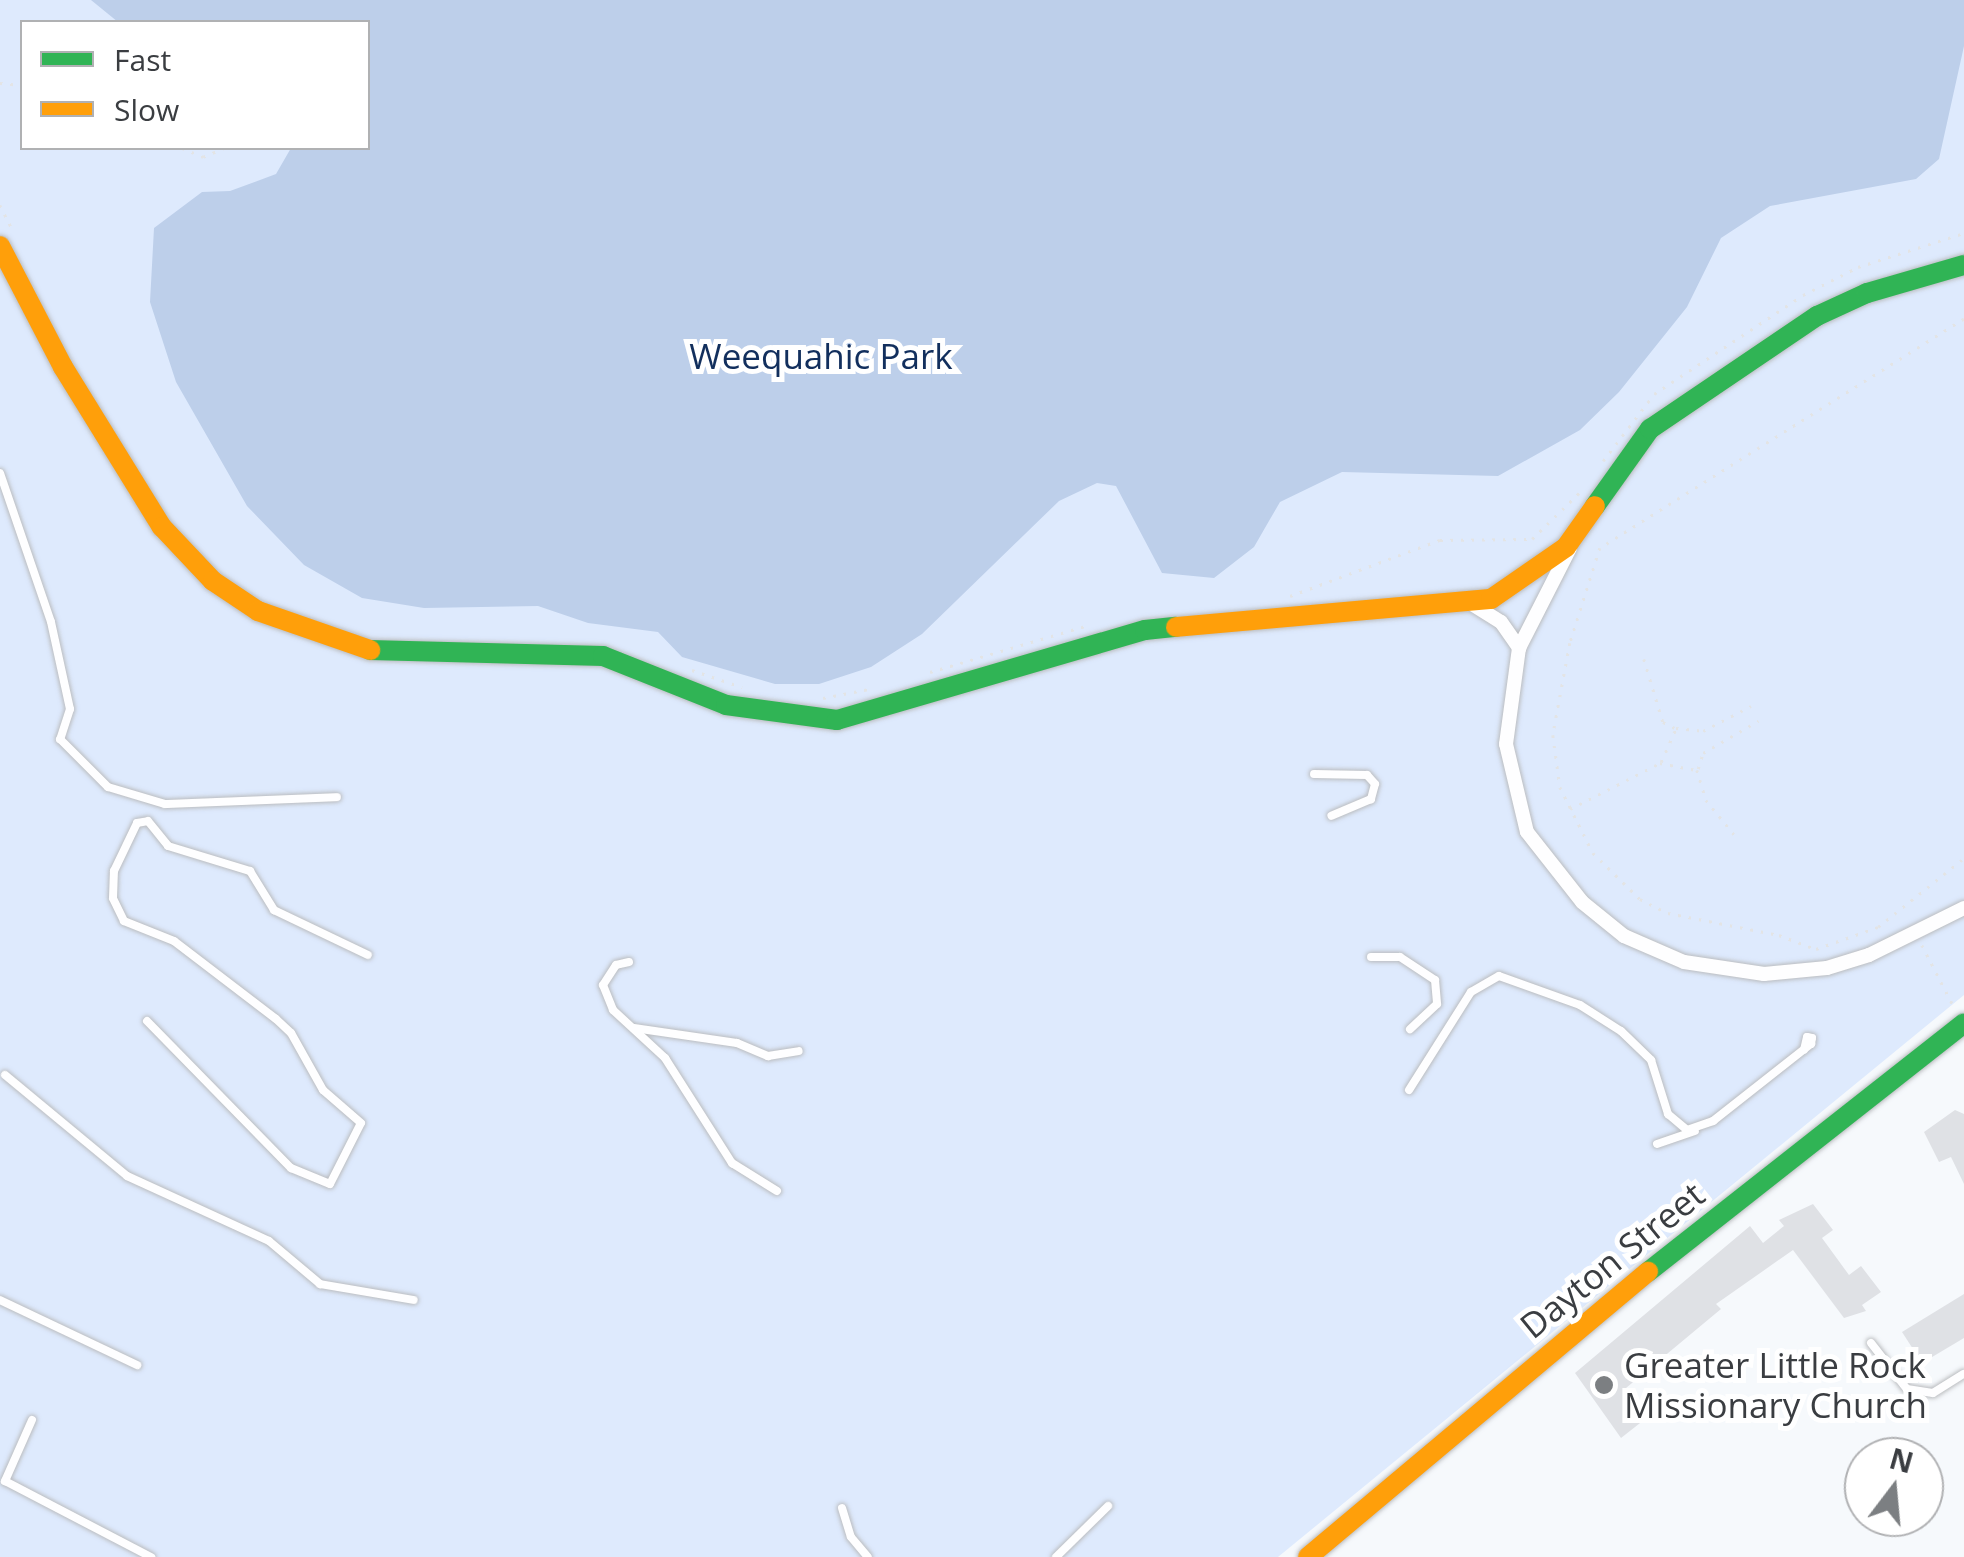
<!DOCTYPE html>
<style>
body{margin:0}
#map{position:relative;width:1964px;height:1557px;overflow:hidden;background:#f6f9fc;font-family:"Open Sans",sans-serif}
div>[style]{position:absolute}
.green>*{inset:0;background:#deeafd}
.water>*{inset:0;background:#bdcfea}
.building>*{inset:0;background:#dfe1e5}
.path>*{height:2.5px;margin-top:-1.25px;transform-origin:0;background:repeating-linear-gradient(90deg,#e3e4e5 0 2.5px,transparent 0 10.5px)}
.roads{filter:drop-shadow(0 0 2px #bbbdc0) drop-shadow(0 0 2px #bbbdc0)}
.lane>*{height:8px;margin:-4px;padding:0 4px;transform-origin:4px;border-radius:4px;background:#fefeff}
.street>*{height:14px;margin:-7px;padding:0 7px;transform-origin:7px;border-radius:7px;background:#fefeff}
.fast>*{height:20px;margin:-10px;padding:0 10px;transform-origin:10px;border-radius:10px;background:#30b455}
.slow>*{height:20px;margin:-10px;padding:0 10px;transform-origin:10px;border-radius:10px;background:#ff9f0a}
.dots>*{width:28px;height:28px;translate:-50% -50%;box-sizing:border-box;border:5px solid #fff;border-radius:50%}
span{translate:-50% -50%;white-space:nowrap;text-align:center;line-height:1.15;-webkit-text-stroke:10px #fff;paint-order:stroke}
.park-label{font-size:35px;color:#122f5d}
.street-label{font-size:35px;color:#3a3d41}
.poi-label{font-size:35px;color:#3a3d41}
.left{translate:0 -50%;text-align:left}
.legend{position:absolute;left:20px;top:20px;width:350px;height:130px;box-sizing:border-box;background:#fff;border:2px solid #b0b1b3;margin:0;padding:12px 18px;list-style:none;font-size:30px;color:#3a3d41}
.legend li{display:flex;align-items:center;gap:20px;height:50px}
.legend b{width:50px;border:2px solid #b0b1b3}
.north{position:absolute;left:1844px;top:1437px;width:100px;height:100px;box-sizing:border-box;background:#fff;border:2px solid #b0b1b3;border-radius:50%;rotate:16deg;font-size:28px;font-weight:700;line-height:40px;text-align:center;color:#3a3d41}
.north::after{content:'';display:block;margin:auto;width:35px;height:45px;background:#7c7f82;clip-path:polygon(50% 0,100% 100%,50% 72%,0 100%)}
</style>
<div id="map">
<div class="green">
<i style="clip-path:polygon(evenodd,0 0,1964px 0,1964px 995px,1278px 1557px,0 1557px,0 0,22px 22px,368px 22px,368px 148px,22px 148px,22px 22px)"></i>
</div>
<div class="water">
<i style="clip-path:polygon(91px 0,1964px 0,1964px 46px,1939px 159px,1916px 179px,1770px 206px,1721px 238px,1687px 307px,1619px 392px,1580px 430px,1498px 476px,1342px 472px,1280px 502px,1254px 547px,1214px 578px,1162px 573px,1116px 486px,1097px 483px,1059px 501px,922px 634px,871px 667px,819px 684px,775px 684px,682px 657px,658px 632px,588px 623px,538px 606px,424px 608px,362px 598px,304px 565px,247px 506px,176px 382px,150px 302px,154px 228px,202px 192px,230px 191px,276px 174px,291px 148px,368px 148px,368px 22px,118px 22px)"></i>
</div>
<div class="building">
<i style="clip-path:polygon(1955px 1110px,1964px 1114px,1964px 1184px,1951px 1157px,1939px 1162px,1924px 1132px)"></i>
<i style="clip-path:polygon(1813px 1204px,1833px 1230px,1822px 1238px,1849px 1275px,1861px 1266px,1881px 1292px,1862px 1305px,1866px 1311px,1844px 1318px,1793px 1250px,1716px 1304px,1721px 1309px,1626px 1388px,1649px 1416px,1621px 1438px,1575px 1373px,1750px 1226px,1763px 1243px,1784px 1226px,1779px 1220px)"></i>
<i style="clip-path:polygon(1964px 1294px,1964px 1338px,1922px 1363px,1902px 1332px)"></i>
</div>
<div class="path">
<i style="left:0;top:83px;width:22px;rotate:5deg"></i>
<i style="left:182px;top:148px;width:23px;rotate:23deg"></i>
<i style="left:203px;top:157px;width:23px;rotate:-23deg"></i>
<i style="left:0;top:205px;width:28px;rotate:63deg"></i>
<i style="left:1964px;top:319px;width:430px;rotate:147.8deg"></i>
<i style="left:1600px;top:548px;width:100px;rotate:107.5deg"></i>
<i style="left:1570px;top:643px;width:94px;rotate:100.5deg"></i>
<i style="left:1553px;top:735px;width:52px;rotate:82.3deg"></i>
<i style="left:1560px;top:787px;width:74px;rotate:63.4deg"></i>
<i style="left:1593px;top:853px;width:66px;rotate:44.4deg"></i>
<i style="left:1640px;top:899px;width:31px;rotate:27deg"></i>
<i style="left:1668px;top:913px;width:113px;rotate:11.2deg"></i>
<i style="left:1779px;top:935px;width:40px;rotate:21deg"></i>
<i style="left:1816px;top:949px;width:66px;rotate:-19.5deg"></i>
<i style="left:1878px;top:927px;width:110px;rotate:-38.7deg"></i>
<i style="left:1603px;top:461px;width:84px;rotate:-52.7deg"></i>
<i style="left:1654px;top:394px;width:179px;rotate:-33.6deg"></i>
<i style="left:1803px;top:295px;width:62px;rotate:-27deg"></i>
<i style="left:1858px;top:267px;width:111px;rotate:-17.8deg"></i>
<i style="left:1290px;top:596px;width:160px;rotate:-20.5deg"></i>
<i style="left:1440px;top:540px;width:92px;rotate:-0.6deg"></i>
<i style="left:1532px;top:539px;width:73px;rotate:-44.4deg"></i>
<i style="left:1644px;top:659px;width:66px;rotate:73.2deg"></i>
<i style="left:1663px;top:722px;width:13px;rotate:27deg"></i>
<i style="left:692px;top:670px;width:53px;rotate:18.8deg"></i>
<i style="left:930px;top:672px;width:162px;rotate:-16.5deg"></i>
<i style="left:823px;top:698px;width:52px;rotate:-11.1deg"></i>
<i style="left:1661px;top:762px;width:37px;rotate:-66deg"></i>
<i style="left:1676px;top:728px;width:27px;rotate:6deg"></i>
<i style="left:1703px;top:731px;width:54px;rotate:-27.5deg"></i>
<i style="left:1698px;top:769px;width:17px;rotate:-73deg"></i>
<i style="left:1703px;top:753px;width:64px;rotate:-30.2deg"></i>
<i style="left:1570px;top:809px;width:101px;rotate:-27.1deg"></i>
<i style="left:1660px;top:763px;width:38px;rotate:11deg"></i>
<i style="left:1697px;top:770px;width:31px;rotate:73deg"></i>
<i style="left:1706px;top:800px;width:49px;rotate:50.8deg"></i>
<i style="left:1922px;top:945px;width:68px;rotate:62.7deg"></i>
</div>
<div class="roads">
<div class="lane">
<i style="left:0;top:473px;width:157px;rotate:71.1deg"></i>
<i style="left:51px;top:622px;width:89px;rotate:77.7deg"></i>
<i style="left:70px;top:709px;width:32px;rotate:108deg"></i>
<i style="left:60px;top:739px;width:68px;rotate:45deg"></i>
<i style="left:108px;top:787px;width:59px;rotate:16.6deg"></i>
<i style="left:165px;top:804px;width:172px;rotate:-2.3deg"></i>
<i style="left:1314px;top:774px;width:53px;rotate:1.1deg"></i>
<i style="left:1367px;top:775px;width:12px;rotate:48deg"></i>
<i style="left:1375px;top:784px;width:16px;rotate:105deg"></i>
<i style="left:1371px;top:799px;width:43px;rotate:157deg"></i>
<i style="left:1371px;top:957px;width:29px"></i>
<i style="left:1400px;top:957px;width:42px;rotate:33.3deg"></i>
<i style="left:1435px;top:980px;width:24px;rotate:85deg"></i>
<i style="left:1437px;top:1004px;width:37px;rotate:137deg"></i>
<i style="left:629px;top:962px;width:13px;rotate:167deg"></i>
<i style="left:616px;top:965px;width:24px;rotate:123deg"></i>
<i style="left:603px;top:985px;width:27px;rotate:68deg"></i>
<i style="left:613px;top:1010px;width:71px;rotate:42.7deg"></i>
<i style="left:665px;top:1058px;width:125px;rotate:57.5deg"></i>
<i style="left:732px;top:1163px;width:53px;rotate:31.9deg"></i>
<i style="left:147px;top:1021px;width:206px;rotate:45.6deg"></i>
<i style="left:291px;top:1168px;width:42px;rotate:22.3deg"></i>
<i style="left:330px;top:1184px;width:68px;rotate:-63.1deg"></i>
<i style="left:361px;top:1123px;width:50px;rotate:-139deg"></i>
<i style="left:323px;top:1090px;width:65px;rotate:-119.3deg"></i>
<i style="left:291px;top:1033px;width:21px;rotate:-137deg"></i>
<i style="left:276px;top:1019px;width:128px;rotate:-142.6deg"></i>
<i style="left:174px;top:941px;width:54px;rotate:-158.2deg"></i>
<i style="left:124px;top:921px;width:25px;rotate:-116deg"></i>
<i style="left:113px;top:898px;width:27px;rotate:-88deg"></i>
<i style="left:114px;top:871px;width:53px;rotate:-64.4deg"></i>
<i style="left:137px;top:823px;width:11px;rotate:-10deg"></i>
<i style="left:148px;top:821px;width:32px;rotate:51deg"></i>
<i style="left:168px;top:846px;width:86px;rotate:17deg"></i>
<i style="left:250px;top:871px;width:46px;rotate:58.4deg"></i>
<i style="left:274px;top:910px;width:104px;rotate:25.6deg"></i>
<i style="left:634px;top:1028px;width:104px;rotate:8.3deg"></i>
<i style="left:737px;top:1043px;width:34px;rotate:23deg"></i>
<i style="left:768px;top:1056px;width:31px;rotate:-9deg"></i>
<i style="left:5px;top:1075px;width:158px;rotate:39.6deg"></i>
<i style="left:127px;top:1176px;width:156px;rotate:24.6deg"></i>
<i style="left:269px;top:1241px;width:67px;rotate:40.1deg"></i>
<i style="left:320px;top:1284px;width:95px;rotate:9.7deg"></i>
<i style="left:1409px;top:1090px;width:116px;rotate:-57.7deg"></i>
<i style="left:1471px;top:992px;width:32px;rotate:-30deg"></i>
<i style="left:1499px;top:976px;width:86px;rotate:19.7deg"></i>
<i style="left:1580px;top:1005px;width:49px;rotate:32.4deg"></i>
<i style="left:1621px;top:1031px;width:42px;rotate:44deg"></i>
<i style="left:1651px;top:1060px;width:57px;rotate:72.5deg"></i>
<i style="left:1668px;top:1114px;width:25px;rotate:40deg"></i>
<i style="left:1687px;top:1130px;width:28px;rotate:-19deg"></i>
<i style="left:1713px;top:1121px;width:125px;rotate:-38.2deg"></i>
<i style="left:1811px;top:1044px;width:6px;rotate:-81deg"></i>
<i style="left:1812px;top:1038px;width:5px;rotate:-169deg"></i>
<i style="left:1807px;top:1037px;width:13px;rotate:103deg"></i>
<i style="left:1657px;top:1144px;width:40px;rotate:-18.9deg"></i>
<i style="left:0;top:1300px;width:152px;rotate:25.4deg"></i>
<i style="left:1871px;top:1343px;width:58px;rotate:52deg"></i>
<i style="left:1907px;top:1389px;width:26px;rotate:9deg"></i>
<i style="left:1933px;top:1393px;width:36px;rotate:-32deg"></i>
<i style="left:32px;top:1420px;width:67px;rotate:113.9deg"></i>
<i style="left:5px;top:1481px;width:165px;rotate:27.5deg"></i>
<i style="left:842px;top:1508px;width:30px;rotate:73deg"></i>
<i style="left:851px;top:1537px;width:26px;rotate:50deg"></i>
<i style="left:1056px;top:1557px;width:73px;rotate:-44.4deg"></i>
</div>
<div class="street">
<i style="left:1570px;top:548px;width:112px;rotate:117deg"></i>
<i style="left:1519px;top:648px;width:97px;rotate:97.7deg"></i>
<i style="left:1506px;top:744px;width:90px;rotate:76.6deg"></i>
<i style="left:1527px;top:832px;width:89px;rotate:51.8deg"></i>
<i style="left:1582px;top:902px;width:54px;rotate:39deg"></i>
<i style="left:1624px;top:936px;width:65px;rotate:23.4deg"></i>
<i style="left:1684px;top:962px;width:81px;rotate:8.5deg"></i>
<i style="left:1764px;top:974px;width:63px;rotate:-5.4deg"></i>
<i style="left:1827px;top:968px;width:44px;rotate:-17.2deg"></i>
<i style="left:1869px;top:955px;width:106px;rotate:-26.3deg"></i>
<i style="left:1472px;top:604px;width:34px;rotate:32deg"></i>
<i style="left:1501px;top:622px;width:32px;rotate:55deg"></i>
</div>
<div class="fast">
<i style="left:1595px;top:506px;width:95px;rotate:-54.5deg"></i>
<i style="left:1650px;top:429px;width:202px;rotate:-34.1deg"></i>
<i style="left:1817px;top:316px;width:55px;rotate:-24.7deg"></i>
<i style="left:1867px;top:293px;width:101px;rotate:-16.1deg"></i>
<i style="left:370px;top:650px;width:233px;rotate:1.5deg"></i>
<i style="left:603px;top:656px;width:132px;rotate:21.7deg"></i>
<i style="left:726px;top:705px;width:112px;rotate:7.7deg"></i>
<i style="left:837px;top:720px;width:321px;rotate:-16.3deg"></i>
<i style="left:1145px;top:630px;width:31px;rotate:-6deg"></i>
<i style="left:1648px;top:1272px;width:402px;rotate:-38.2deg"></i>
</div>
<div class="slow">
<i style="left:0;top:246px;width:136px;rotate:62.5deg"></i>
<i style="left:63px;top:367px;width:188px;rotate:58.3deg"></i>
<i style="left:162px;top:527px;width:74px;rotate:46.6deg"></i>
<i style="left:213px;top:581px;width:54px;rotate:33.7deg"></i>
<i style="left:258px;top:611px;width:119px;rotate:19.2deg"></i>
<i style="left:1176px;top:627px;width:316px;rotate:-5.1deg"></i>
<i style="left:1491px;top:599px;width:91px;rotate:-34.7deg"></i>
<i style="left:1566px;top:547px;width:50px;rotate:-54.7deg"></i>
<i style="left:1308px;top:1557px;width:444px;rotate:-40deg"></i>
</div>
</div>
<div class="dots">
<i style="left:1604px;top:1385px;background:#7c7f82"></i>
</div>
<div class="park-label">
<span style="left:821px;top:356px">Weequahic Park</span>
</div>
<div class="street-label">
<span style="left:1612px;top:1260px;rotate:-39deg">Dayton Street</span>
</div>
<div class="poi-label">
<span class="left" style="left:1624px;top:1385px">Greater Little Rock<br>Missionary Church</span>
</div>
<ul class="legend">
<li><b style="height:12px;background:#30b455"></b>Fast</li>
<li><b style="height:12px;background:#ff9f0a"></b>Slow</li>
</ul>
<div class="north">N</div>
</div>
